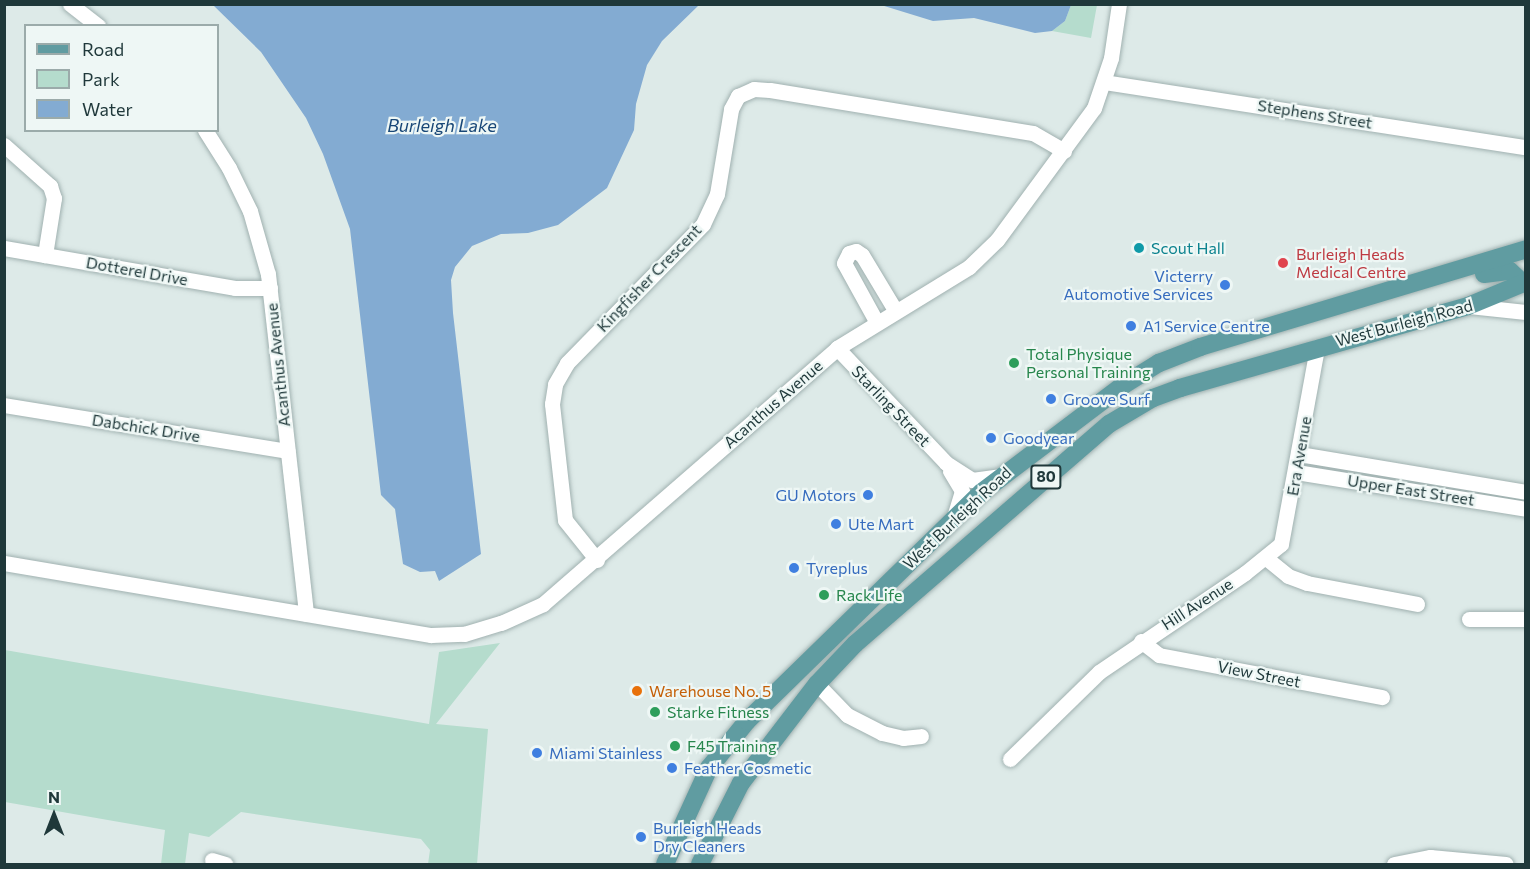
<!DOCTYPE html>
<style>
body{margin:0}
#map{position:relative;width:1530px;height:869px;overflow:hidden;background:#ddeae8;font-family:Commissioner,sans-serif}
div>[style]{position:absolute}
.green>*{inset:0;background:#b5dccd}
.water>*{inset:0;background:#83abd2}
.roads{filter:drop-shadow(0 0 2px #a0b1b0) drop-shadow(0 0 2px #a0b1b0)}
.minor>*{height:15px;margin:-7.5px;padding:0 7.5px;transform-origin:7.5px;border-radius:7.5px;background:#fff}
.primary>*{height:18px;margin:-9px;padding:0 9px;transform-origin:9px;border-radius:9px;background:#609ca1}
.dots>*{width:16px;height:16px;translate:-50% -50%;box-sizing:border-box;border:3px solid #eef7f5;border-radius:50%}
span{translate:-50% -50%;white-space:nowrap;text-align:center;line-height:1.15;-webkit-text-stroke:4.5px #eef7f5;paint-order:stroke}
.shield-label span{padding:2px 4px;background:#eef7f5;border:2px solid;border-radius:4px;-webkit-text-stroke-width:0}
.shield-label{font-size:15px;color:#1f383a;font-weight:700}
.street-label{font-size:16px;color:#1f383a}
.culture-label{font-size:16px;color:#0d838f}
.left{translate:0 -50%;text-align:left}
.health-label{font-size:16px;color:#be3a42}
.shop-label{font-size:16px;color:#366cbe}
.right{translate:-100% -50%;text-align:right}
.leisure-label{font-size:16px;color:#27864d}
.food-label{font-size:16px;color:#c56008}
.water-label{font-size:18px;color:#184777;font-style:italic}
.frame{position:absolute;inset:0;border:6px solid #1f383a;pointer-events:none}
.legend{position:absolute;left:24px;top:24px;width:195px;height:108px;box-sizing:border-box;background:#eef7f5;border:2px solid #9babaa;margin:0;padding:8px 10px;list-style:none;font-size:18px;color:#1f383a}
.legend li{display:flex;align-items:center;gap:12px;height:30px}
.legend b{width:30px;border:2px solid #9babaa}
.north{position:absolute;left:24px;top:785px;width:60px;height:60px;-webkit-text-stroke:4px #eef7f5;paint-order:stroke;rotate:0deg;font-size:16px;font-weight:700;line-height:24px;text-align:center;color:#1f383a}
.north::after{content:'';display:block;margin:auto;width:21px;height:27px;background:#1f383a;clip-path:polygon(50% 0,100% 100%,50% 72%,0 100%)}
</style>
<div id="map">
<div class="green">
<i style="clip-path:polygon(1071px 5px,1097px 5px,1091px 38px,1052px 31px,1065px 21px)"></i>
<i style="clip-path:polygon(500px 643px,436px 724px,488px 729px,477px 864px,428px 864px,430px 850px,421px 839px,241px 812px,209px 837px,189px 833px,185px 864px,161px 864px,165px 830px,5px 802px,5px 650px,429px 724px,439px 652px)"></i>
</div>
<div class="water">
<i style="clip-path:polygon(213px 5px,699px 5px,662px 41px,647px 65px,636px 104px,634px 130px,607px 188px,558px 225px,528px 233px,501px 234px,472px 246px,455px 267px,451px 280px,453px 313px,481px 554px,439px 581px,435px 571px,420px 572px,403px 564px,395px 509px,381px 495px,350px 229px,323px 154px,306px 118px,261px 52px)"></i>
<i style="clip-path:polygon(881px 5px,1071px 5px,1065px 21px,1052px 31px,1035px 33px,974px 18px,933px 21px)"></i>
</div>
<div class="roads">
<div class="minor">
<i style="left:70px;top:4px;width:36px;rotate:38deg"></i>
<i style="left:1104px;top:82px;width:427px;rotate:8.8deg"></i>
<i style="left:205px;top:130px;width:45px;rotate:57.7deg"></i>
<i style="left:229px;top:168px;width:48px;rotate:64deg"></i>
<i style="left:250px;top:211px;width:66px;rotate:74.1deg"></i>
<i style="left:268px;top:274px;width:342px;rotate:83.6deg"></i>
<i style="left:4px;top:145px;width:62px;rotate:41.7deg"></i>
<i style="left:50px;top:186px;width:13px;rotate:72deg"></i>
<i style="left:54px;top:198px;width:58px;rotate:99deg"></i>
<i style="left:4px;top:248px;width:234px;rotate:9.8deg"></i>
<i style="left:235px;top:288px;width:35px"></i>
<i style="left:1469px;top:306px;width:57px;rotate:6deg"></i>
<i style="left:876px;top:321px;width:66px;rotate:-118.9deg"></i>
<i style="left:844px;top:263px;width:11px;rotate:-63deg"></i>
<i style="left:849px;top:253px;width:7px;rotate:-16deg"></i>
<i style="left:856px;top:251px;width:7px;rotate:34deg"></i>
<i style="left:862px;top:255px;width:64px;rotate:59deg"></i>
<i style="left:837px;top:348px;width:158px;rotate:46.5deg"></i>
<i style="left:946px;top:463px;width:31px;rotate:33deg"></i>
<i style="left:972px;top:480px;width:28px;rotate:-8deg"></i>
<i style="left:4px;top:405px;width:287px;rotate:9.2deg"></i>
<i style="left:1299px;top:454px;width:230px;rotate:9.5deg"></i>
<i style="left:950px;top:471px;width:23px;rotate:59deg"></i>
<i style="left:962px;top:491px;width:28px;rotate:107deg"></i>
<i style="left:1296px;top:472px;width:233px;rotate:9.1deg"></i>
<i style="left:1266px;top:558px;width:28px;rotate:39deg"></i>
<i style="left:1288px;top:576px;width:20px;rotate:20deg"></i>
<i style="left:1307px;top:583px;width:112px;rotate:10.8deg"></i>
<i style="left:597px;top:560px;width:51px;rotate:-128.7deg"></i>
<i style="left:565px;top:520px;width:117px;rotate:-96.4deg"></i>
<i style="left:552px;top:404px;width:20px;rotate:-81deg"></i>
<i style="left:555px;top:384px;width:24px;rotate:-60deg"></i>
<i style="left:567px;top:363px;width:194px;rotate:-45.6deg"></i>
<i style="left:703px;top:224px;width:33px;rotate:-65deg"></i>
<i style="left:717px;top:194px;width:86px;rotate:-80.6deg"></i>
<i style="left:731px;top:109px;width:15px;rotate:-62deg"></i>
<i style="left:738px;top:96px;width:17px;rotate:-24deg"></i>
<i style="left:754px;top:89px;width:16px;rotate:4deg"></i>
<i style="left:770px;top:90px;width:266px;rotate:9.3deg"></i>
<i style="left:1033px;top:133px;width:36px;rotate:30deg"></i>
<i style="left:4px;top:563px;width:433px;rotate:9.6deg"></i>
<i style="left:431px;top:635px;width:33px;rotate:-2deg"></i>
<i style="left:464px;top:634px;width:39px;rotate:-17deg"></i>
<i style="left:501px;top:623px;width:46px;rotate:-24.3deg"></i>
<i style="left:543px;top:604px;width:390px;rotate:-41deg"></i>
<i style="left:837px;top:348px;width:155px;rotate:-31.5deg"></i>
<i style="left:969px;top:267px;width:39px;rotate:-44deg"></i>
<i style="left:997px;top:240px;width:164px;rotate:-53.7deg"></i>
<i style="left:1094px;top:108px;width:53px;rotate:-71.2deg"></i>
<i style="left:1111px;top:58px;width:55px;rotate:-81.6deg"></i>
<i style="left:1469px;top:619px;width:57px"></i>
<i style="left:1141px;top:641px;width:23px;rotate:38deg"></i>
<i style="left:1159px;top:655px;width:227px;rotate:10.7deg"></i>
<i style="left:817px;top:684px;width:43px;rotate:45.9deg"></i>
<i style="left:847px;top:715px;width:39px;rotate:27deg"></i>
<i style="left:882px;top:733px;width:22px;rotate:13deg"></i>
<i style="left:903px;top:738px;width:18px;rotate:-6deg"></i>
<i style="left:1010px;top:759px;width:124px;rotate:-44.3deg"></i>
<i style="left:1099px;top:672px;width:176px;rotate:-34.1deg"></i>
<i style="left:1245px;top:573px;width:46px;rotate:-38.9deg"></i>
<i style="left:1281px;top:544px;width:200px;rotate:-79.6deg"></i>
<i style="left:212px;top:860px;width:14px;rotate:17deg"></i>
<i style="left:1394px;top:864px;width:37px;rotate:-11deg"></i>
<i style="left:1430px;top:857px;width:76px;rotate:5.3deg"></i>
</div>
<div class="primary">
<i style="left:1484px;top:274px;width:26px;rotate:-7deg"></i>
<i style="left:1510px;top:271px;width:18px;rotate:43deg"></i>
<i style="left:665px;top:864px;width:106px;rotate:-65.4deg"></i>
<i style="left:709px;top:768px;width:60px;rotate:-51deg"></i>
<i style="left:747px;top:721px;width:328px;rotate:-44.3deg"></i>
<i style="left:982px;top:492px;width:179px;rotate:-37.1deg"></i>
<i style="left:1125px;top:384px;width:40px;rotate:-32deg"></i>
<i style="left:1159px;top:363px;width:44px;rotate:-21.3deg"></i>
<i style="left:1200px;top:347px;width:340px;rotate:-16.7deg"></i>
<i style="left:700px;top:864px;width:91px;rotate:-63.2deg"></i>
<i style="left:741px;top:783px;width:125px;rotate:-52.5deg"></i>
<i style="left:817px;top:684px;width:55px;rotate:-46.5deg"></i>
<i style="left:855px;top:644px;width:336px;rotate:-40.9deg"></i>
<i style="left:1109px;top:424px;width:51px;rotate:-30.6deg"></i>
<i style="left:1153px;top:398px;width:29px;rotate:-20deg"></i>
<i style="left:1180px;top:388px;width:299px;rotate:-15.9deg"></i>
<i style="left:1468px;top:306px;width:63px;rotate:-22.5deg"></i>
</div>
</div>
<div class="dots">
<i style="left:1139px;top:248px;background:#0f9aa8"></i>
<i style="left:1283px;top:263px;background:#e0444e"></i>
<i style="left:1225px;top:285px;background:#3f7fe0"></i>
<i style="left:1131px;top:326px;background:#3f7fe0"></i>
<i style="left:1014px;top:363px;background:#2e9e5b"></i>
<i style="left:1051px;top:399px;background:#3f7fe0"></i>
<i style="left:991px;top:438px;background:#3f7fe0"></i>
<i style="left:868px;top:495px;background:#3f7fe0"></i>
<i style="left:836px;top:524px;background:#3f7fe0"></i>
<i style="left:794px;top:568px;background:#3f7fe0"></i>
<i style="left:824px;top:595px;background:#2e9e5b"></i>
<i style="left:637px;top:691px;background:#e8710a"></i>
<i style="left:655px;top:712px;background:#2e9e5b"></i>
<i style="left:675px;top:746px;background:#2e9e5b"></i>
<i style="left:537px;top:753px;background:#3f7fe0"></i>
<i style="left:672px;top:768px;background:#3f7fe0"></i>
<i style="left:641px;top:837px;background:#3f7fe0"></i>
</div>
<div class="shield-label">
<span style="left:1046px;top:477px">80</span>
</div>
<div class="street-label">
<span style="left:1315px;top:114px;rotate:9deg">Stephens Street</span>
<span style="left:137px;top:271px;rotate:10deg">Dotterel Drive</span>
<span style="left:649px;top:278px;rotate:-46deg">Kingfisher Crescent</span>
<span style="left:1404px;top:323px;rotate:-15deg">West Burleigh Road</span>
<span style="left:278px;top:365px;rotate:-96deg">Acanthus Avenue</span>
<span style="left:773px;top:404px;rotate:-41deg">Acanthus Avenue</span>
<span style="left:891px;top:406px;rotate:46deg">Starling Street</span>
<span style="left:146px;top:428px;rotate:9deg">Dabchick Drive</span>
<span style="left:1299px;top:456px;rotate:-80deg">Era Avenue</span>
<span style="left:1411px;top:490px;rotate:9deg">Upper East Street</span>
<span style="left:957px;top:518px;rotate:-43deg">West Burleigh Road</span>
<span style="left:1197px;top:604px;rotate:-33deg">Hill Avenue</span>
<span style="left:1259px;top:674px;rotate:11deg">View Street</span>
</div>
<div class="culture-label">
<span class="left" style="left:1151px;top:248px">Scout Hall</span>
</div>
<div class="health-label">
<span class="left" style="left:1296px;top:263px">Burleigh Heads<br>Medical Centre</span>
</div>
<div class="shop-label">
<span class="right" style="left:1213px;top:285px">Victerry<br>Automotive Services</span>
<span class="left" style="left:1143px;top:326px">A1 Service Centre</span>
<span class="left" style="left:1063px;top:399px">Groove Surf</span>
<span class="left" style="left:1003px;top:438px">Goodyear</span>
<span class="right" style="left:856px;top:495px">GU Motors</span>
<span class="left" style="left:848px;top:524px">Ute Mart</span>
<span class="left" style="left:806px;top:568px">Tyreplus</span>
<span class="left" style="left:549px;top:753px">Miami Stainless</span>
<span class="left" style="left:684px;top:768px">Feather Cosmetic</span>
<span class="left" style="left:653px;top:837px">Burleigh Heads<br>Dry Cleaners</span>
</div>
<div class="leisure-label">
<span class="left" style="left:1026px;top:363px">Total Physique<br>Personal Training</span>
<span class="left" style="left:836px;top:595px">Rack Life</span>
<span class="left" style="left:667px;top:712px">Starke Fitness</span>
<span class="left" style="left:687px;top:746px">F45 Training</span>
</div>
<div class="food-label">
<span class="left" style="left:649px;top:691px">Warehouse No. 5</span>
</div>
<div class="water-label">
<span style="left:442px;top:125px">Burleigh Lake</span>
</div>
<div class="frame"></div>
<ul class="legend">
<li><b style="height:8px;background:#609ca1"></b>Road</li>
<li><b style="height:16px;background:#b5dccd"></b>Park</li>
<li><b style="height:16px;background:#83abd2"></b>Water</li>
</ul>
<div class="north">N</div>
</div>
